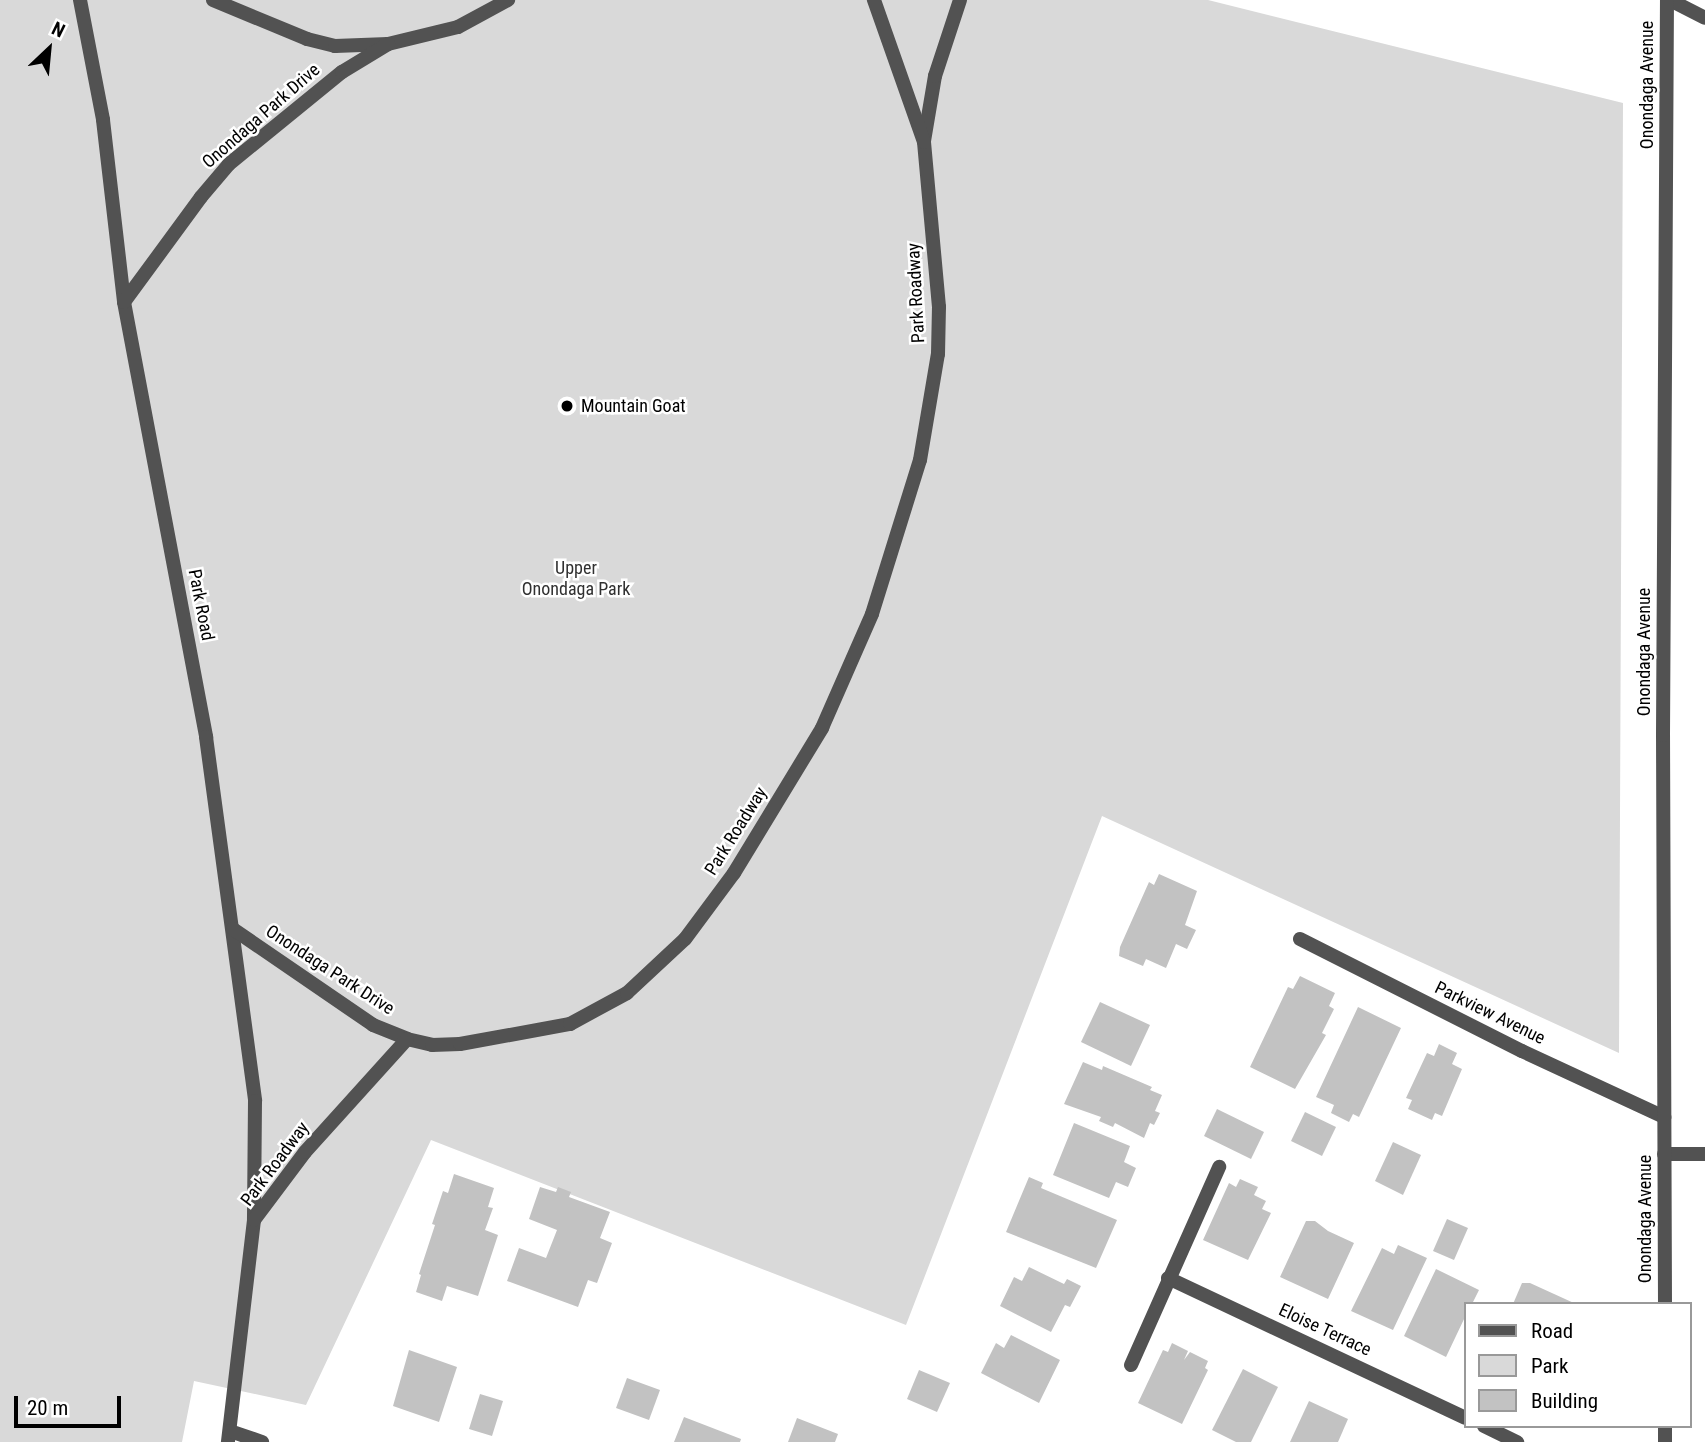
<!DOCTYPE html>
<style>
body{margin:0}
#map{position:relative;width:1705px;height:1442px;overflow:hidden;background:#fff;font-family:"Roboto Condensed",sans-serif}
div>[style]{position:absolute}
.green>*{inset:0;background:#d9d9d9}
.building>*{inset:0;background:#c2c2c2}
.lane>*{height:14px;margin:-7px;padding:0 7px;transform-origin:7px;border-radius:7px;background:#525252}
.street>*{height:14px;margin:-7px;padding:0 7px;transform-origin:7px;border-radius:7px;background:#525252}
.dots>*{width:19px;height:19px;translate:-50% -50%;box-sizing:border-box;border:4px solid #fff;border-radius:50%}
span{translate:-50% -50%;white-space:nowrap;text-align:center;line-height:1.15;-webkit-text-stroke:5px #fff;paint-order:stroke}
.street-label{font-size:18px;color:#000}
.poi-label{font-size:18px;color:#000}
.left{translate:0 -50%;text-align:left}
.park-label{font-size:18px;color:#303030}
.legend{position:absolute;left:1464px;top:1302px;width:228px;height:126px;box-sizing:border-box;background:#fff;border:2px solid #999;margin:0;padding:9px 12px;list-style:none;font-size:21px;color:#000}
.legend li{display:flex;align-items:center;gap:14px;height:35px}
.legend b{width:35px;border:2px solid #999}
.north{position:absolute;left:14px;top:14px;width:70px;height:70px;-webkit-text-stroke:5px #fff;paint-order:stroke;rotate:26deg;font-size:19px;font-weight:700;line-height:28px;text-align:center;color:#000}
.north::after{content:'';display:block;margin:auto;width:24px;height:32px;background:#000;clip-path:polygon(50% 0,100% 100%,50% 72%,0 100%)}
.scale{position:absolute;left:14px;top:1396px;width:107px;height:32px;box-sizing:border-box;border:4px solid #000;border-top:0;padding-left:9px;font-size:21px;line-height:24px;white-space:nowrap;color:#000;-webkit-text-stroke:5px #fff;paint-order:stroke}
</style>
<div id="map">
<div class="green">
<i style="clip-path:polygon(0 0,1208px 0,1623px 103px,1619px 1053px,1102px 816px,906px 1325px,431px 1140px,306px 1405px,194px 1381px,182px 1442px,0 1442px)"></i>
</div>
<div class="building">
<i style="clip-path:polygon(1159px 874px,1197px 891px,1185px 925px,1196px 930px,1187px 949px,1176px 944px,1166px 968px,1146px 959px,1143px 966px,1119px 956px,1120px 947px,1149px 882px,1154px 885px)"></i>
<i style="clip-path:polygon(1300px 976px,1335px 993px,1329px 1006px,1334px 1009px,1322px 1033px,1326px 1035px,1295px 1089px,1250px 1067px,1288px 987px,1293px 989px)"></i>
<i style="clip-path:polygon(1100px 1002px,1150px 1025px,1131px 1066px,1081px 1042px)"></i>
<i style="clip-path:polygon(1358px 1007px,1401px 1028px,1359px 1117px,1353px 1114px,1349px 1122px,1331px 1113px,1334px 1105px,1316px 1097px)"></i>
<i style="clip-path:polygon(1439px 1044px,1457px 1053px,1452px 1064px,1462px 1069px,1442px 1116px,1435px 1113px,1432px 1120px,1408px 1109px,1412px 1100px,1406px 1098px,1427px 1053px,1434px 1056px)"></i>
<i style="clip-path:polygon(1083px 1062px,1102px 1070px,1103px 1066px,1152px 1087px,1150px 1090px,1162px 1095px,1155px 1111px,1160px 1113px,1154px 1125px,1150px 1123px,1144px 1138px,1115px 1123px,1113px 1127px,1099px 1121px,1101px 1117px,1064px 1104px)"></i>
<i style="clip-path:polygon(1217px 1109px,1264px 1132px,1251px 1159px,1204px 1136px)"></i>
<i style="clip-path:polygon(1305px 1112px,1336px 1127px,1322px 1156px,1291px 1141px)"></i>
<i style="clip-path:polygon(1074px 1123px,1130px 1146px,1124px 1162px,1136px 1168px,1128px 1187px,1116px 1182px,1109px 1198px,1053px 1175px)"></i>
<i style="clip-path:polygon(1393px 1142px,1421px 1155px,1403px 1195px,1375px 1181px)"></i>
<i style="clip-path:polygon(454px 1174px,494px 1188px,488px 1207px,493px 1208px,485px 1230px,498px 1235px,478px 1296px,447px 1286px,442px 1301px,416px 1292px,421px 1275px,419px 1274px,435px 1225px,432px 1224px,443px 1191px,448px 1193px)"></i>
<i style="clip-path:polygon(1029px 1177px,1043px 1183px,1041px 1188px,1117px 1220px,1096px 1268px,1006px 1232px)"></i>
<i style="clip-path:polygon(1240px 1179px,1258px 1187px,1254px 1195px,1266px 1201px,1262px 1209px,1271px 1213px,1248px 1260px,1203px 1240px,1229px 1183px,1236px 1187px)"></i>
<i style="clip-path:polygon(540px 1187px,556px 1192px,558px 1187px,571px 1192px,569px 1197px,610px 1212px,600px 1238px,612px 1243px,597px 1283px,588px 1280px,578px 1307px,507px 1281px,519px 1248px,546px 1258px,557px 1230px,529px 1219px)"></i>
<i style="clip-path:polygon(1447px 1219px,1468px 1228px,1454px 1260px,1433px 1251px)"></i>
<i style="clip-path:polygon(1306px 1221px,1315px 1221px,1328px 1231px,1354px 1243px,1328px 1299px,1280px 1277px)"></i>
<i style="clip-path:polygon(1398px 1245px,1427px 1258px,1393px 1330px,1351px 1311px,1382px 1248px,1394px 1254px)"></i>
<i style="clip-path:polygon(1029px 1267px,1064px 1284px,1067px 1279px,1081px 1286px,1070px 1307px,1065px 1305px,1051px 1332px,1000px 1306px,1014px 1277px,1022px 1281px)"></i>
<i style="clip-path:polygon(1436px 1269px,1479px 1290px,1472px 1304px,1465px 1304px,1465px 1317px,1446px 1357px,1404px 1336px)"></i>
<i style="clip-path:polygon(1522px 1283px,1530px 1283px,1576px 1304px,1513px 1304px)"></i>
<i style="clip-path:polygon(1011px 1335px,1060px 1360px,1039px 1403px,981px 1373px,996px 1343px,1004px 1348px)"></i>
<i style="clip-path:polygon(1172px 1343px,1188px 1351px,1184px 1360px,1190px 1352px,1208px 1361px,1205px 1368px,1208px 1370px,1182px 1424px,1138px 1403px,1163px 1350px,1168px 1352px)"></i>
<i style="clip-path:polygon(409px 1350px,457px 1367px,439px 1422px,393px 1406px)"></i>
<i style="clip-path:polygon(1243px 1369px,1278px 1387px,1251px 1442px,1236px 1442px,1212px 1430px)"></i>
<i style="clip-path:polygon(919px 1370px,950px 1383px,937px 1412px,907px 1399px)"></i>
<i style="clip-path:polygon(627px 1378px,660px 1390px,649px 1420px,616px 1408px)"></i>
<i style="clip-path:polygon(480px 1394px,503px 1401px,492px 1436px,469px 1429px)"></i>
<i style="clip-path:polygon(1309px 1401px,1348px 1419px,1338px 1442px,1290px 1442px)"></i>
<i style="clip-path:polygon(684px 1417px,741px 1439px,740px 1442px,674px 1442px)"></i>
<i style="clip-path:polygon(797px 1418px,838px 1434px,835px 1442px,788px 1442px)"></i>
</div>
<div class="lane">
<i style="left:80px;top:0;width:122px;rotate:79.1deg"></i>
<i style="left:103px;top:120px;width:183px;rotate:83.4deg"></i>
<i style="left:124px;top:302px;width:443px;rotate:79.3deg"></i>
<i style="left:206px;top:737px;width:367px;rotate:82.3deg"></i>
<i style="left:255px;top:1101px;width:119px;rotate:90.5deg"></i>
<i style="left:254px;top:1220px;width:224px;rotate:96.7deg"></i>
<i style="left:213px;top:0;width:102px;rotate:22.5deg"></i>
<i style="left:307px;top:39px;width:29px;rotate:14deg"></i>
<i style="left:335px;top:46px;width:53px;rotate:-2.2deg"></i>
<i style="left:388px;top:44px;width:72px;rotate:-13.7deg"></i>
<i style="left:458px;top:27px;width:57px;rotate:-28.4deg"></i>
<i style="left:1670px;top:0;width:39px;rotate:27deg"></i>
<i style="left:924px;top:141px;width:66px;rotate:-80.4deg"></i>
<i style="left:935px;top:76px;width:80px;rotate:-71.8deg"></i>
<i style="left:124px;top:302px;width:130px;rotate:-53.7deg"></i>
<i style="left:201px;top:197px;width:43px;rotate:-49.7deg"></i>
<i style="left:229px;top:164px;width:146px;rotate:-39.2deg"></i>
<i style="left:342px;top:72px;width:54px;rotate:-31.3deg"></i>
<i style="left:233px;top:929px;width:170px;rotate:34.4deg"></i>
<i style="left:373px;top:1025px;width:37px;rotate:22deg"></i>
<i style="left:407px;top:1039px;width:26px;rotate:13deg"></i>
<i style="left:432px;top:1045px;width:28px;rotate:-2deg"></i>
<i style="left:460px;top:1044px;width:112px;rotate:-10.3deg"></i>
<i style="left:570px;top:1024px;width:65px;rotate:-28.5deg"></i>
<i style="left:627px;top:993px;width:79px;rotate:-43deg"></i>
<i style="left:685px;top:939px;width:82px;rotate:-53.4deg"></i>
<i style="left:734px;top:873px;width:170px;rotate:-58.7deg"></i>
<i style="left:822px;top:728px;width:124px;rotate:-66.3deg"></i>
<i style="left:872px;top:614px;width:161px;rotate:-72.7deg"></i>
<i style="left:920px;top:460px;width:108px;rotate:-80.4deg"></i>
<i style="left:938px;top:354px;width:47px;rotate:-88.8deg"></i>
<i style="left:939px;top:307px;width:166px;rotate:-95.2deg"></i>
<i style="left:924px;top:142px;width:151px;rotate:-109.4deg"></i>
<i style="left:254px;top:1220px;width:85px;rotate:-53.1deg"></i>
<i style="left:305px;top:1152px;width:152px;rotate:-47.9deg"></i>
</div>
<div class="street">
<i style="left:1300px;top:939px;width:249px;rotate:26.8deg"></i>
<i style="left:1522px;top:1051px;width:157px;rotate:24.9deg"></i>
<i style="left:1664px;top:1154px;width:41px"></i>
<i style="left:1168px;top:1278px;width:328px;rotate:25.2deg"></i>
<i style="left:1665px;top:1304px;width:569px;rotate:-90.2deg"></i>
<i style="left:1663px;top:735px;width:735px;rotate:-89.69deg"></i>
<i style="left:1131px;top:1365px;width:217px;rotate:-66deg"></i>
<i style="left:1484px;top:1426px;width:37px;rotate:26deg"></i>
<i style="left:1665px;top:1426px;width:16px;rotate:90deg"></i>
<i style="left:230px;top:1431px;width:34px;rotate:19deg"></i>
</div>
<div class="dots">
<i style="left:567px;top:406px;background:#000"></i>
</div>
<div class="street-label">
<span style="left:1647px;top:85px;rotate:-90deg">Onondaga Avenue</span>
<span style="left:261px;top:116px;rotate:-41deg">Onondaga Park Drive</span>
<span style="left:916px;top:293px;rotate:-93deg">Park Roadway</span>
<span style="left:201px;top:605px;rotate:79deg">Park Road</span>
<span style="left:1644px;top:652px;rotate:-90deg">Onondaga Avenue</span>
<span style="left:736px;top:831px;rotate:-58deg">Park Roadway</span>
<span style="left:330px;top:970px;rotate:33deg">Onondaga Park Drive</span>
<span style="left:1490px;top:1013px;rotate:26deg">Parkview Avenue</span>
<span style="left:275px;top:1164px;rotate:-53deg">Park Roadway</span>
<span style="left:1645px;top:1219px;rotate:-90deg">Onondaga Avenue</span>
<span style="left:1325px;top:1330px;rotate:25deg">Eloise Terrace</span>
</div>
<div class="poi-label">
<span class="left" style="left:581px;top:406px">Mountain Goat</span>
</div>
<div class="park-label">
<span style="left:576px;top:579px">Upper<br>Onondaga Park</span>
</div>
<ul class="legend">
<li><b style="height:9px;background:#525252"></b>Road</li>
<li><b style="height:19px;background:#d9d9d9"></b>Park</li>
<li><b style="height:19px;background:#c2c2c2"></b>Building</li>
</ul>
<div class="north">N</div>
<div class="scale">20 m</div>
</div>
